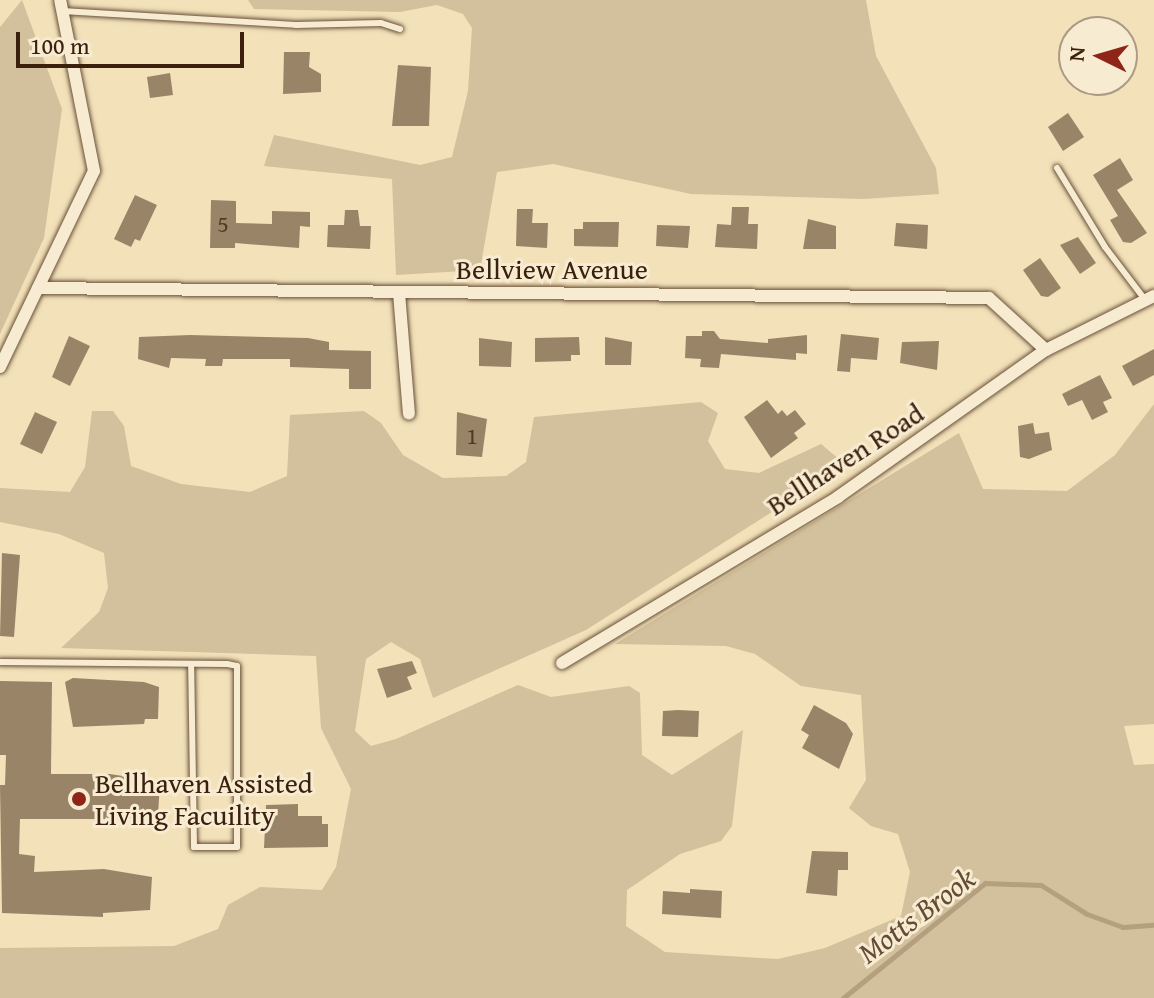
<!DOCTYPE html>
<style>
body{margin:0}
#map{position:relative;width:1154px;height:998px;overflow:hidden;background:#f2e1b9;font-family:"Gentium Book Plus",serif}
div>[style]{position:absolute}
.green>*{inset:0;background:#d3c09c}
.stream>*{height:5px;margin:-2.5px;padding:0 2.5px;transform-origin:2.5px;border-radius:2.5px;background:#b49f7f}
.building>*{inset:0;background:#9a8467}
.roads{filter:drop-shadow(0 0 2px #695039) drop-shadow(0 0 2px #695039)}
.lane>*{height:6px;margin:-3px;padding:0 3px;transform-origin:3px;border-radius:3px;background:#f7ecd2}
.street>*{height:12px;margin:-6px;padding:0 6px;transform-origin:6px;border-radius:6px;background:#f7ecd2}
.dots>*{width:22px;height:22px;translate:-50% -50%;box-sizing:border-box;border:4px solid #f7ecd2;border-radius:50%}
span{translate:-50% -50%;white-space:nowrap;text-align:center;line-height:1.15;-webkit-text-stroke:6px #f7ecd2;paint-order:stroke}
.number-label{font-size:24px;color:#533924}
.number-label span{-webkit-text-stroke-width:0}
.street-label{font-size:28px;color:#3b200e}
.poi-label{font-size:28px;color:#3b200e}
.left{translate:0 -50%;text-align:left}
.water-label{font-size:30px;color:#654c36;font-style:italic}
.north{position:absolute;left:1058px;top:16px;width:80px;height:80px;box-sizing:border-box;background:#f7ecd2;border:2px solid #ac9a84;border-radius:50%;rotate:275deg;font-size:22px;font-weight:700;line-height:32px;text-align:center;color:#3b200e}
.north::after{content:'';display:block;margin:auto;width:28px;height:36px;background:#8f2418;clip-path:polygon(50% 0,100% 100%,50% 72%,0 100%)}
.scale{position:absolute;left:16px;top:32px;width:228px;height:36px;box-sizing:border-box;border:4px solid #3b200e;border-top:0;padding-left:10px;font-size:24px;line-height:28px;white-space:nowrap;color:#3b200e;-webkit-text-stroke:6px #f7ecd2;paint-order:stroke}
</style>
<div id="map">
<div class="green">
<i style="clip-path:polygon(22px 0,62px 109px,44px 238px,0 334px,0 27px)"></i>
<i style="clip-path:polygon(248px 0,866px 0,876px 56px,936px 168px,939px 194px,863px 199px,691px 194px,553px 164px,497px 172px,480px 270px,396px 275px,392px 179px,264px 166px,274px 135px,420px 165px,452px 157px,468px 91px,472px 28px,463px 14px,437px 5px,400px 12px,254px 9px)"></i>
<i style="clip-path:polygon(701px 402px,718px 413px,708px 441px,725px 469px,759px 473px,821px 444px,846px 465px,586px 630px,433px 698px,420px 659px,391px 642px,366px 659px,355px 731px,371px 746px,396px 739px,518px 685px,551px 697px,629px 686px,640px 693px,642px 755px,672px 775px,743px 730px,732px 826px,721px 841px,680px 854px,627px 890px,626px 926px,665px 952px,778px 959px,825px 948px,901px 916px,910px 872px,898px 834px,871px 826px,849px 808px,866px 780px,861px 695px,801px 686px,755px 654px,726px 646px,615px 644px,959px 433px,983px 489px,1067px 491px,1115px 455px,1154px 404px,1154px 724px,1124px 726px,1134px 765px,1154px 764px,1154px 998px,0 998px,0 948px,174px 946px,218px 929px,228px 905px,260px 887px,322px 890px,336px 867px,351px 789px,321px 728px,316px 656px,61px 648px,99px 612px,108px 588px,104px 553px,59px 534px,0 522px,0 488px,70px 492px,85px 467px,92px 411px,113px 411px,124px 426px,131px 466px,181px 484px,250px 492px,287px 476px,290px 415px,364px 411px,381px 423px,403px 455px,443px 478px,506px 476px,526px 462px,534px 417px)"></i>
</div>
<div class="stream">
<i style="left:843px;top:998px;width:183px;rotate:-39deg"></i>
<i style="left:985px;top:883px;width:56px;rotate:2deg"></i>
<i style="left:1041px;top:885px;width:54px;rotate:32.2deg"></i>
<i style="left:1087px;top:914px;width:38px;rotate:20deg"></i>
<i style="left:1123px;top:927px;width:31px;rotate:-4deg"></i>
</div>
<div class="building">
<i style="clip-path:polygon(284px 52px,310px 52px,309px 67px,321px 74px,321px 92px,283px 94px)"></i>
<i style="clip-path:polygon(398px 65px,431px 67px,429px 126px,392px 126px)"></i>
<i style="clip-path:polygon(170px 73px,173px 95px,150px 98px,147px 77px)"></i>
<i style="clip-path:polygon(1068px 113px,1084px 137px,1063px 151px,1048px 127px)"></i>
<i style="clip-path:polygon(1120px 158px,1133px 180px,1117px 190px,1147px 233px,1131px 243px,1123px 242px,1110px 220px,1118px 216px,1093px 175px)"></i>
<i style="clip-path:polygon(135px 195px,157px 205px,140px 241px,135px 239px,131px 247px,114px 239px)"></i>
<i style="clip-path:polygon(211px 200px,236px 201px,236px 223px,272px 224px,272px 211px,310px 212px,310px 227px,300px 226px,299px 248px,235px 243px,235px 248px,210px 248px)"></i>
<i style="clip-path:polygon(732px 207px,749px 207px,748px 224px,758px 224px,757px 249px,715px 247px,717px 224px,731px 225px)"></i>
<i style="clip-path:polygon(517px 209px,533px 209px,532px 223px,548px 223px,547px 248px,516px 246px)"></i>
<i style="clip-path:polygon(345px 210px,358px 210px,360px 226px,371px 226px,370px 249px,327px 247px,328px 225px,344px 225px)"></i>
<i style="clip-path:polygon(808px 219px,836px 226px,836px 249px,803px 249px)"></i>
<i style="clip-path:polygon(583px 222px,619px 222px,618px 247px,574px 246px,574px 229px,583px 229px)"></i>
<i style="clip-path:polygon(896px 223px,928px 225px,927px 249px,894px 246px)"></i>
<i style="clip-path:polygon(657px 225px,690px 226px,688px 248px,656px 246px)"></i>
<i style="clip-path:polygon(1078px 237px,1096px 263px,1080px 274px,1060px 245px)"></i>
<i style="clip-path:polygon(1040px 258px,1061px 288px,1048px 297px,1041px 296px,1023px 270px)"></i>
<i style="clip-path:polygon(702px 331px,714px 331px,720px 339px,768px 343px,768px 339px,807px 335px,807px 354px,796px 353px,796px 360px,721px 354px,719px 368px,700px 367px,701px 359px,685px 358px,686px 336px,702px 336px)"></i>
<i style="clip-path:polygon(841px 334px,879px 338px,877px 360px,851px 358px,850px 372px,837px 371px)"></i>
<i style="clip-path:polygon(190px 335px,308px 338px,329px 342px,329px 350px,371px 351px,371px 389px,349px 389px,349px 369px,290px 367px,290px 359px,223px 359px,222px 366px,205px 366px,206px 359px,171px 358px,169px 368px,138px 359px,139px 337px)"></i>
<i style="clip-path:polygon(69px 336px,90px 346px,70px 386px,52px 377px)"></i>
<i style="clip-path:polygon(579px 337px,580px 355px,571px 355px,571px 361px,535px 362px,535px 338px)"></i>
<i style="clip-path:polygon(605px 337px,632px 342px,631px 365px,605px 365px)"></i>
<i style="clip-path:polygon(479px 338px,512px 342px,511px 367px,479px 366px)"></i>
<i style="clip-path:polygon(939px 341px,937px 370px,900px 363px,902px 342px)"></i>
<i style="clip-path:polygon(1154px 349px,1154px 375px,1133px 386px,1122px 366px)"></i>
<i style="clip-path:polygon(1100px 375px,1112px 398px,1103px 402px,1108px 412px,1092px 420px,1082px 400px,1068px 406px,1062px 394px)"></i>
<i style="clip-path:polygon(767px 400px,778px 414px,782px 410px,787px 416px,795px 410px,806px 424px,794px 433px,798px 438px,771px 458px,744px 417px)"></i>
<i style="clip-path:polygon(35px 412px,57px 422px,42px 454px,20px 444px)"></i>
<i style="clip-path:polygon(457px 412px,487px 419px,482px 457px,456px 455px)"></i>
<i style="clip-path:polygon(1033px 423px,1035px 434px,1049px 432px,1052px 450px,1029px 459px,1020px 457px,1018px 426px)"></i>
<i style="clip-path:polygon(2px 553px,20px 555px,14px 637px,0 636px)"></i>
<i style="clip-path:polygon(412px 661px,417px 673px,407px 677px,412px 689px,387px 698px,377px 669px)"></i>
<i style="clip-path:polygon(73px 678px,144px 682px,159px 687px,158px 719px,145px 719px,144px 724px,73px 727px,65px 682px)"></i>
<i style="clip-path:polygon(0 681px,52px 682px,51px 774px,110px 774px,160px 782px,158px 815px,144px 814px,144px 819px,20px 819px,19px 854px,35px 856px,34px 872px,104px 869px,152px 877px,150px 910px,103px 913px,103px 917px,2px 913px,0 785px,5px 785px,6px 755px,0 755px)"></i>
<i style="clip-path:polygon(814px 705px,846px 723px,853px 734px,839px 769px,802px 748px,809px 735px,801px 730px)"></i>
<i style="clip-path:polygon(678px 710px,699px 711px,698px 737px,662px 736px,663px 711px)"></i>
<i style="clip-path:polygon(298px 804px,298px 816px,322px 816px,322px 824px,328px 824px,328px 847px,264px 848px,266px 805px)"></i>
<i style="clip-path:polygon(812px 851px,848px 852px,848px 870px,838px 870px,837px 896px,806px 893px)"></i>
<i style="clip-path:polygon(690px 889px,722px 891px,721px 918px,662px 914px,663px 891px,690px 893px)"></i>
</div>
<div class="roads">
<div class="lane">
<i style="left:62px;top:11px;width:234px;rotate:3.4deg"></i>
<i style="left:296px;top:25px;width:85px;rotate:-1.3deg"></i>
<i style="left:381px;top:23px;width:20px;rotate:18deg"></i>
<i style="left:1057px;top:168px;width:92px;rotate:58.7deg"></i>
<i style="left:1105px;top:247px;width:68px;rotate:52.8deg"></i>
<i style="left:0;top:662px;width:227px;rotate:0.5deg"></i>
<i style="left:227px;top:664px;width:10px;rotate:11deg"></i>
<i style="left:237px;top:666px;width:181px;rotate:90deg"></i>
<i style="left:237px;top:847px;width:43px;rotate:180deg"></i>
<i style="left:194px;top:847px;width:183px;rotate:-90.9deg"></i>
</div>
<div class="street">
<i style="left:38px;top:288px;width:951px;rotate:0.6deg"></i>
<i style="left:989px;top:298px;width:77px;rotate:42.4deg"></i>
<i style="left:399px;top:293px;width:121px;rotate:85.3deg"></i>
<i style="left:0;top:367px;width:217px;rotate:-64.4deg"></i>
<i style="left:94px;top:171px;width:174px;rotate:-101.2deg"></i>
<i style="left:562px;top:663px;width:322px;rotate:-31deg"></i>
<i style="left:838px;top:497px;width:255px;rotate:-35.3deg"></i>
<i style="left:1046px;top:350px;width:121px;rotate:-26.6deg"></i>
</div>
</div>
<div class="dots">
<i style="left:79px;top:799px;background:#8f2418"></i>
</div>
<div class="number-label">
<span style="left:223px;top:224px">5</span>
<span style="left:472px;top:436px">1</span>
</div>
<div class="street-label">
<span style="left:552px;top:269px">Bellview Avenue</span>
<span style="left:845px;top:459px;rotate:-33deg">Bellhaven Road</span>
</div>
<div class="poi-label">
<span class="left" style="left:95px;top:799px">Bellhaven Assisted<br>Living Facuility</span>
</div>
<div class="water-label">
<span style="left:916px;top:915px;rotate:-37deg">Motts Brook</span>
</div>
<div class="north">N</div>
<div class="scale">100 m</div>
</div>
